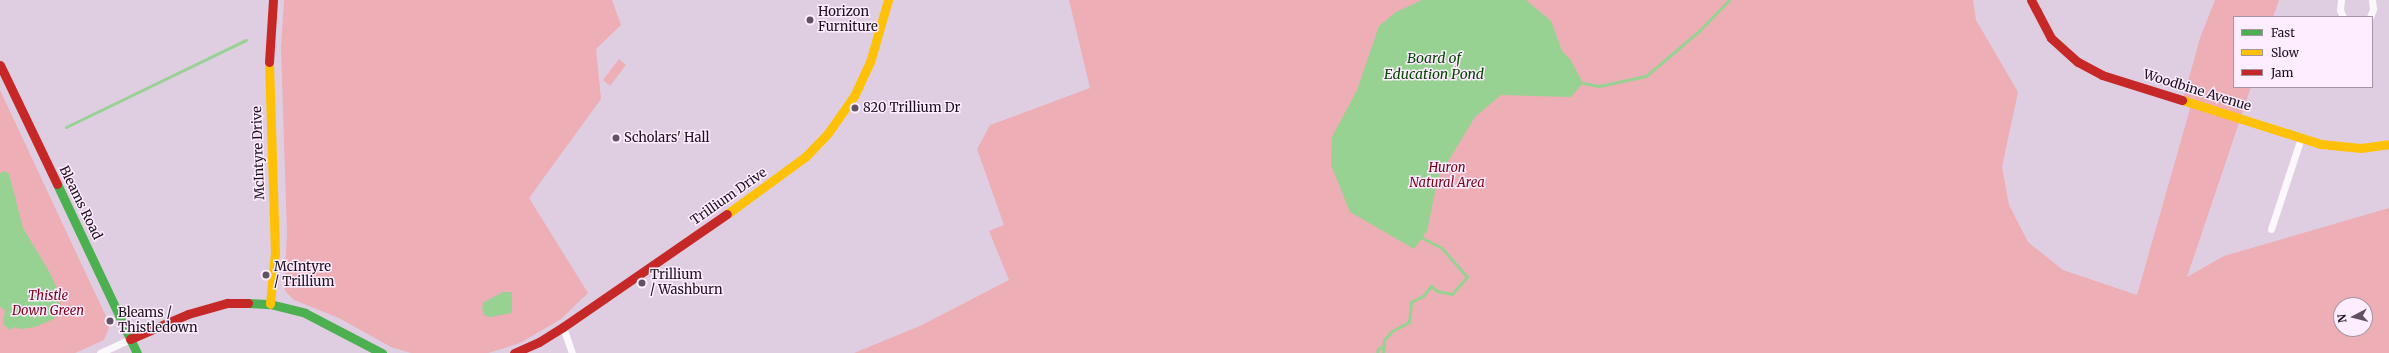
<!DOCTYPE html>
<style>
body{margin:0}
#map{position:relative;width:2389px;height:353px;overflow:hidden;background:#dfcee1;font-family:Merriweather,serif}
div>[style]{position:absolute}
.green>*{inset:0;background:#edaeb5}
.water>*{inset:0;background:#98d293}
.stream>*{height:3px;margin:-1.5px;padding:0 1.5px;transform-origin:1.5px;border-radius:1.5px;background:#98d293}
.street>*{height:7px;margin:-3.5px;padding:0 3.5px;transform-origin:3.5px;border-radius:3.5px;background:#faf8fa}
.fast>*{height:9px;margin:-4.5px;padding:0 4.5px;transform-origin:4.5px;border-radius:4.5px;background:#4caf50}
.slow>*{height:9px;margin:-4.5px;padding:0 4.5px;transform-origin:4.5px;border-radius:4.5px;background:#ffc107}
.jam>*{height:9px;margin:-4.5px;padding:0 4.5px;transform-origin:4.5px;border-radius:4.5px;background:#c62828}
.dots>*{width:11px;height:11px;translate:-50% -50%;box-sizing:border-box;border:2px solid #fdedff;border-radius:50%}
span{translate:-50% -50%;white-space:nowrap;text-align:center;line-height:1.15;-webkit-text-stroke:3px #fdedff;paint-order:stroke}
.poi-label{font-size:13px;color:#1b101c}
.left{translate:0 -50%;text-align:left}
.street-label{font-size:13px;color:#1b101c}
.park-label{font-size:13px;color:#7e0017;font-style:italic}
.water-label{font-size:14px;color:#054603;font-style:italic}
.legend{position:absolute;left:2233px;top:16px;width:140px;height:72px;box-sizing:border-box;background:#fdedff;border:1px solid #a395a4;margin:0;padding:5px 7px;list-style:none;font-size:12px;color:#1b101c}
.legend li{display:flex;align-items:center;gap:8px;height:20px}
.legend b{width:20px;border:1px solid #a395a4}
.north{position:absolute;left:2333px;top:297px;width:40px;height:40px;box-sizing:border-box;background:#fdedff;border:1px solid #a395a4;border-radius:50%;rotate:263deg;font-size:11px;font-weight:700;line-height:16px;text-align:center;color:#1b101c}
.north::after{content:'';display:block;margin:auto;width:14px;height:18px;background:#605261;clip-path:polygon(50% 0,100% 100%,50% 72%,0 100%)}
</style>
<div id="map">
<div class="green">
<i style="clip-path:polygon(284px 0,612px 0,621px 25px,596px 49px,601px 99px,529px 198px,588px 293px,561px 319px,520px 343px,488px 353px,411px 353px,391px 347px,339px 318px,294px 300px,285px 291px,284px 285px,287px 234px,281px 48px)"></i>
<i style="clip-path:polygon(evenodd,1069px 0,1973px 0,1976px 20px,2018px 92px,2002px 167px,2009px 205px,2028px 242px,2063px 270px,2137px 295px,2190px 109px,2184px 96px,2200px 38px,2215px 0,2279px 0,2273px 17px,2234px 17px,2234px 87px,2251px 87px,2187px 277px,2224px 256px,2389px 208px,2389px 353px,854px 353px,920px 326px,1009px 280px,989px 231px,1004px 225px,977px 149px,990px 125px,1090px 88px,1069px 0,2341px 305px,2365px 305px,2365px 329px,2341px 329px,2341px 305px)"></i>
<i style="clip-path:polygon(619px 59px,626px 65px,610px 86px,603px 80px)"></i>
<i style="clip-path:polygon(0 90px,110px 325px,104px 340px,75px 353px,0 353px)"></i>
</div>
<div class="water">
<i style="clip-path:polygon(1422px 0,1526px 0,1551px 21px,1562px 51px,1570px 59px,1583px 83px,1571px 97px,1501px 95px,1475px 117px,1438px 178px,1427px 231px,1414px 249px,1350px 212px,1331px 165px,1332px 137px,1357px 90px,1379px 26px,1396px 12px)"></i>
<i style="clip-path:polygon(5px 171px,9px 174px,23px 228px,50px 273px,58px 291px,61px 308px,54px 319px,35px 327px,21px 329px,14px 327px,10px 330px,3px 324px,5px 310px,0 307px,0 173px)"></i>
<i style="clip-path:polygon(503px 292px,512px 292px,512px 313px,490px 317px,484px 315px,482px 308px,484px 302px)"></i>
</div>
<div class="stream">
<i style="left:1583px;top:83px;width:16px;rotate:11deg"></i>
<i style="left:1599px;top:86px;width:48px;rotate:-12deg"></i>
<i style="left:1646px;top:76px;width:70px;rotate:-40.3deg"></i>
<i style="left:1699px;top:31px;width:43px;rotate:-45.9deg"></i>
<i style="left:66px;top:127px;width:200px;rotate:-25.8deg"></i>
<i style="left:1377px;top:353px;width:4px;rotate:-76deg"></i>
<i style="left:1378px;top:349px;width:7px;rotate:-27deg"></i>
<i style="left:1383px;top:353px;width:13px;rotate:-86deg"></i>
<i style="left:1384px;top:340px;width:12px;rotate:-48deg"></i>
<i style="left:1392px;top:331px;width:19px;rotate:-28deg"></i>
<i style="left:1409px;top:322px;width:20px;rotate:-84deg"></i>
<i style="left:1411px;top:302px;width:13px;rotate:-27deg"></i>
<i style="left:1423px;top:296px;width:13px;rotate:-51deg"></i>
<i style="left:1431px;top:286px;width:8px;rotate:40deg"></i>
<i style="left:1437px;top:291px;width:15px;rotate:11deg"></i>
<i style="left:1452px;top:294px;width:23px;rotate:-49deg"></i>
<i style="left:1467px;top:277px;width:38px;rotate:-131deg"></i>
<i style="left:1442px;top:248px;width:22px;rotate:-153deg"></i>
</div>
<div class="street">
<i style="left:2341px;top:0;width:10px;rotate:96deg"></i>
<i style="left:2340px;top:10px;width:8px;rotate:67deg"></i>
<i style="left:2370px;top:17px;width:9px;rotate:-69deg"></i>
<i style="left:2373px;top:9px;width:9px;rotate:-96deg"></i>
<i style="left:2271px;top:229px;width:96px;rotate:-71.8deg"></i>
<i style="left:563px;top:327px;width:28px;rotate:71deg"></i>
<i style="left:100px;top:353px;width:33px;rotate:-25deg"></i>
</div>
<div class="fast">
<i style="left:57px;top:184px;width:187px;rotate:64.7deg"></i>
<i style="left:248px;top:303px;width:22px;rotate:3deg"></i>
<i style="left:270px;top:304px;width:36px;rotate:14deg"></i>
<i style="left:305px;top:313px;width:87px;rotate:27.5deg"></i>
</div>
<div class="slow">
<i style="left:269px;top:62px;width:190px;rotate:88.2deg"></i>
<i style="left:275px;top:252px;width:52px;rotate:95.5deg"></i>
<i style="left:2182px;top:100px;width:146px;rotate:17.6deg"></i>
<i style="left:2321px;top:144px;width:40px;rotate:5.7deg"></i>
<i style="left:2361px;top:148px;width:28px;rotate:-8deg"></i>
<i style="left:727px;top:214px;width:97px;rotate:-36.2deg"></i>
<i style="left:805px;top:157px;width:33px;rotate:-46deg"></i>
<i style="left:828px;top:133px;width:45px;rotate:-54.9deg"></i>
<i style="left:854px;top:96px;width:38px;rotate:-65deg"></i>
<i style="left:870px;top:62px;width:65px;rotate:-73.8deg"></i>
</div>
<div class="jam">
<i style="left:2031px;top:0;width:43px;rotate:62.2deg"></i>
<i style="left:2051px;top:38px;width:36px;rotate:42deg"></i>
<i style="left:2078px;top:62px;width:27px;rotate:28deg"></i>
<i style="left:2102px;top:75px;width:84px;rotate:17.4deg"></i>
<i style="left:269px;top:62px;width:62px;rotate:-86.3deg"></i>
<i style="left:0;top:65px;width:132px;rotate:64.4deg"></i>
<i style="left:130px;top:339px;width:63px;rotate:-23.3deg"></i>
<i style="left:188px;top:314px;width:41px;rotate:-15.8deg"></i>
<i style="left:227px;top:303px;width:21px"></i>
<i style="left:514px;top:353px;width:27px;rotate:-24deg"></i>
<i style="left:539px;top:342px;width:28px;rotate:-32deg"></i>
<i style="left:563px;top:327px;width:199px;rotate:-34.6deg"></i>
</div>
<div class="dots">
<i style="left:810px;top:20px;background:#605261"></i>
<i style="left:855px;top:108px;background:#605261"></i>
<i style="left:616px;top:138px;background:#605261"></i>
<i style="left:266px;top:275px;background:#605261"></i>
<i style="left:642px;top:283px;background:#605261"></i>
<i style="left:110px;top:321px;background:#605261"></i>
</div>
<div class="poi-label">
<span class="left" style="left:818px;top:20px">Horizon<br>Furniture</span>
<span class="left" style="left:863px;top:108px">820 Trillium Dr</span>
<span class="left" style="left:624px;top:138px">Scholars' Hall</span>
<span class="left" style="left:274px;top:275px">McIntyre<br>/ Trillium</span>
<span class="left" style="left:650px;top:283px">Trillium<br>/ Washburn</span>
<span class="left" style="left:118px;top:321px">Bleams /<br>Thistledown</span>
</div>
<div class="street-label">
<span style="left:2197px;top:91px;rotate:17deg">Woodbine Avenue</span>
<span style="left:259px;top:153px;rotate:-92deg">McIntyre Drive</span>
<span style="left:729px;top:197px;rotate:-35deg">Trillium Drive</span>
<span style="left:80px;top:203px;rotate:64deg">Bleams Road</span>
</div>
<div class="park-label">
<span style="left:1447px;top:176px">Huron<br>Natural Area</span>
<span style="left:48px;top:304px">Thistle<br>Down Green</span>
</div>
<div class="water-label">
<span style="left:1434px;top:66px">Board of<br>Education Pond</span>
</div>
<ul class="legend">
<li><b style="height:5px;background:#4caf50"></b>Fast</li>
<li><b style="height:5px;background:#ffc107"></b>Slow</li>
<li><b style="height:5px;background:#c62828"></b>Jam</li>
</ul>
<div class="north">N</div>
</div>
